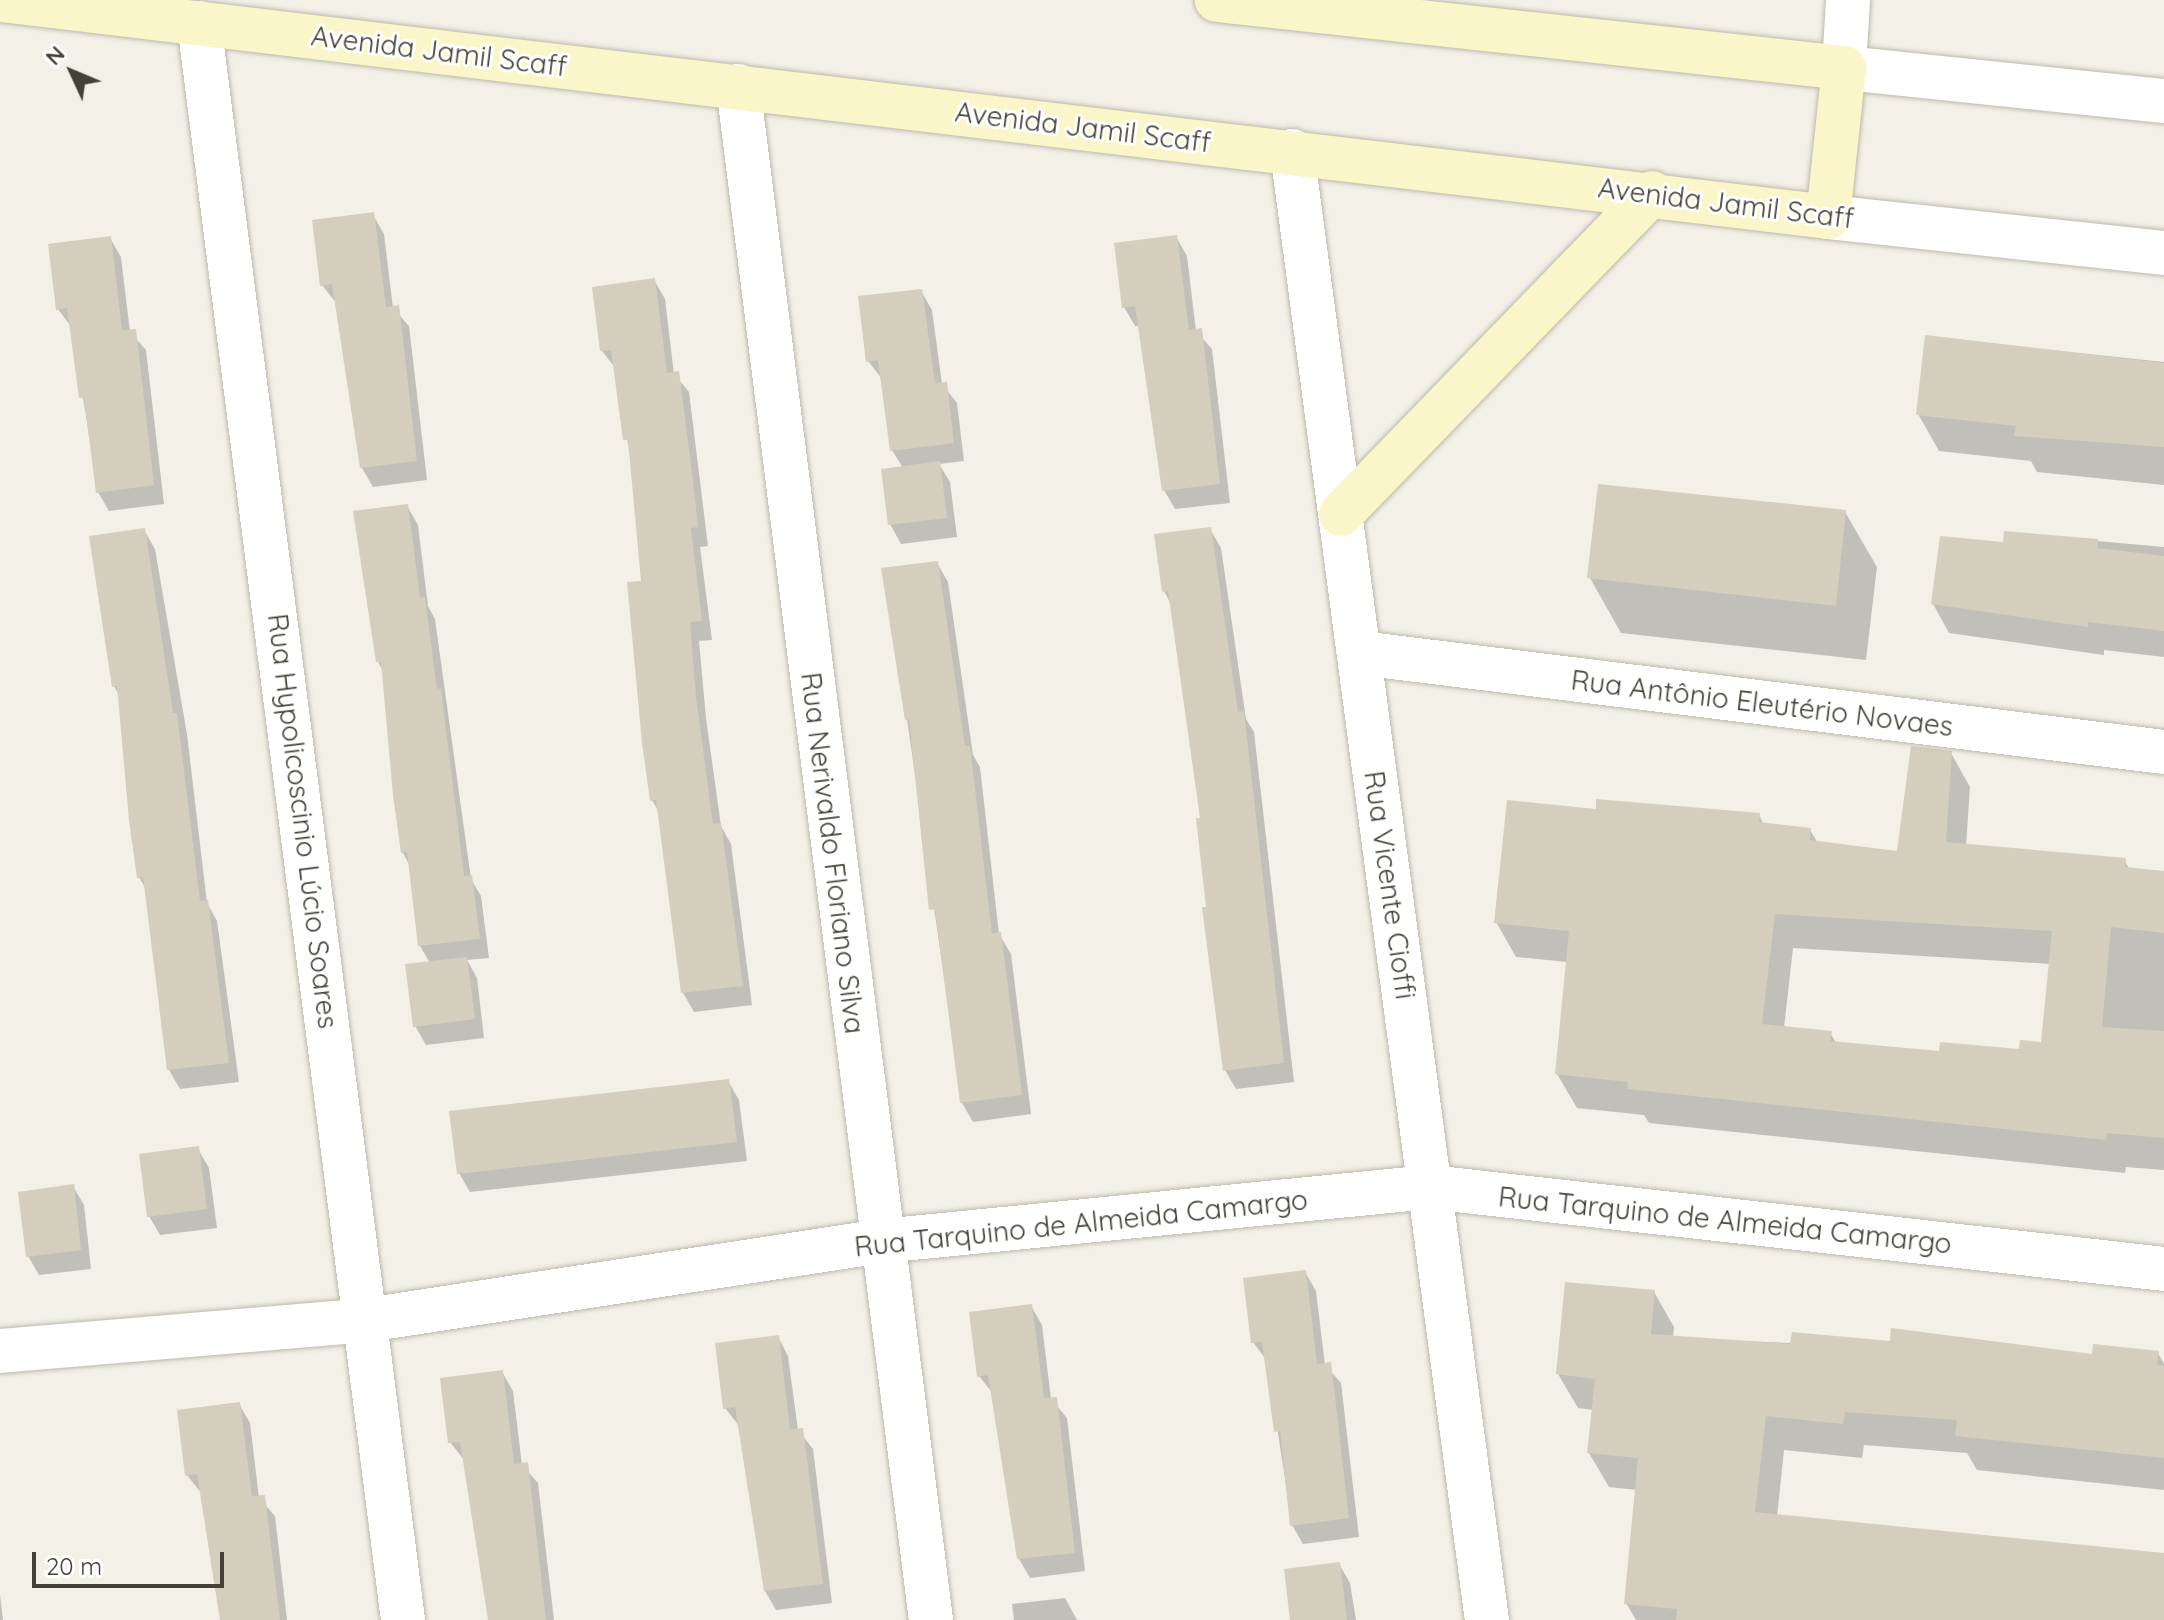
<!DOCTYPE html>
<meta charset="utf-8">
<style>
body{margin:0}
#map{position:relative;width:2164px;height:1620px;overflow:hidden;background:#f2f0e7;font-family:Quicksand,sans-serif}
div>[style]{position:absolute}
.shadow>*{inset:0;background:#0003}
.building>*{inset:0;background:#d3cebd}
.roads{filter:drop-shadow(0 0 2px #bdb9aa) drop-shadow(0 0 2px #bdb9aa)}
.street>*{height:44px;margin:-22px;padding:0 22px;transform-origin:22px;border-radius:22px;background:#fff}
.secondary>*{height:44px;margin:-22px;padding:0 22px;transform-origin:22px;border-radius:22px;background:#faf6c9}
span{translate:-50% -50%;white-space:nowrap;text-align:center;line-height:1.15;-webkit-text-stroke:6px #fff;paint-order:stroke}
.street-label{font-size:28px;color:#444137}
.north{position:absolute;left:32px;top:32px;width:80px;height:80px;-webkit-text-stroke:6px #fff;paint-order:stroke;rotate:314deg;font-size:22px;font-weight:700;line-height:32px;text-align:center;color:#444137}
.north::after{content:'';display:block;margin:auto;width:28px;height:36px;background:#444137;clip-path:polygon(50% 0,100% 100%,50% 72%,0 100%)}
.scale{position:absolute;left:32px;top:1552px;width:192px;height:36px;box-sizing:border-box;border:4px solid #444137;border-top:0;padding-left:10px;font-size:24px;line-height:28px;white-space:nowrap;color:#444137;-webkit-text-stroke:6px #fff;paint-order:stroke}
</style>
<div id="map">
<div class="shadow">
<i style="clip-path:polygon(373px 215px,384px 234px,393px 308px,409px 326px,427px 480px,373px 487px,362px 468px,337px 304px,322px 285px)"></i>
<i style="clip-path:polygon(1176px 237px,1187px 256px,1196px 331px,1212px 349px,1230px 503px,1175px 509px,1164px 490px,1140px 326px,1135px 326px,1124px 307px)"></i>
<i style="clip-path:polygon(110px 238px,121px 257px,130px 332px,146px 350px,164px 504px,109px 511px,98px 492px,72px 328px,58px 309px)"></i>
<i style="clip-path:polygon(654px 280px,665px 299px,674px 374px,689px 392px,708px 546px,700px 547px,712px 640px,699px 641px,706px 718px,721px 826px,731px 844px,752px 1005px,694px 1012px,683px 993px,660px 814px,652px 800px,641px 525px,616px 369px,602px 351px)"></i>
<i style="clip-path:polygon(921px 291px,932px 310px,942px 384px,957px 403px,964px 461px,939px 464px,950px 482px,957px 537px,901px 544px,890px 524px,903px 468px,892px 450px,883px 380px,868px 361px)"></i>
<i style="clip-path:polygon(1927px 337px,2164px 362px,2164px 485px,2037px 472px,2031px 461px,1939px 451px,1918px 414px)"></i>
<i style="clip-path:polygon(407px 506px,418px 525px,428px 606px,435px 619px,471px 879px,481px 896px,489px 958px,467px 960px,477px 978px,484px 1038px,426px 1045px,415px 1026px,430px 963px,420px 946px,410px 866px,403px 853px,384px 673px,378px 662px)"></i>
<i style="clip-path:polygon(1845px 512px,1877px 567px,1866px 660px,1621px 633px,1590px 578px)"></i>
<i style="clip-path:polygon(1210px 529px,1221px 548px,1246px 719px,1254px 732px,1294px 1082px,1236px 1089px,1225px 1070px,1202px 819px,1172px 606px,1164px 591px)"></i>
<i style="clip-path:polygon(144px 530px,155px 549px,187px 734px,207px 903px,217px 921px,239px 1082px,180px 1089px,169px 1070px,147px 891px,139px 877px,120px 697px,114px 686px)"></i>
<i style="clip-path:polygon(2006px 533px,2164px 547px,2164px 657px,2104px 650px,2104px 655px,1949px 633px,1933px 604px,2005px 545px)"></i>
<i style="clip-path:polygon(937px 563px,948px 582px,973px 755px,980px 767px,999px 934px,1011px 954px,1031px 1114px,973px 1122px,962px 1103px,907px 719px)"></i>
<i style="clip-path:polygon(evenodd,1951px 753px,1970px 787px,1966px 846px,2124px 860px,2130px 870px,2164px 873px,2164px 1170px,2126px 1167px,2125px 1173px,1649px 1123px,1644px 1115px,1577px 1108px,1557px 1074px,1568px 962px,1516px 957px,1496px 922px,1597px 811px,1759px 815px,1764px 825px,1810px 830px,1818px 843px,1899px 853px,1951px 753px,1793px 948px,2051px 964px,2042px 1044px,2021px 1052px,1941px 1053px,1837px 1044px,1830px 1033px,1784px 1028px,1793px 948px)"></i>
<i style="clip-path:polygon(728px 1081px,739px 1100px,747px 1161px,470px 1192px,459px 1173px)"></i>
<i style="clip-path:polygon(198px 1149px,209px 1168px,217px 1228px,160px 1235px,149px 1216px)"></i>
<i style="clip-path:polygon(73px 1186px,84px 1205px,91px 1269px,39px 1275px,28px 1256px)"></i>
<i style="clip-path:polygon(1305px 1272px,1316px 1291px,1325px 1365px,1341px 1383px,1359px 1537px,1303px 1544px,1292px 1525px,1267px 1361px,1253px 1342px)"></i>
<i style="clip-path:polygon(1654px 1292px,1674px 1327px,1673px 1338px,2093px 1356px,2158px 1353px,2164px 1364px,2164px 1490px,1977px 1470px,1967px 1453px,1864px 1445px,1862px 1458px,1784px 1450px,1777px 1517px,2164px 1555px,2164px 1620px,1636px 1620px,1626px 1603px,1637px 1490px,1609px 1487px,1589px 1453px,1594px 1410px,1578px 1408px,1558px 1374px)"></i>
<i style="clip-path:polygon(1031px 1306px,1042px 1325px,1051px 1399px,1067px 1418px,1085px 1571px,1030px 1578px,1019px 1559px,994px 1395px,979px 1376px)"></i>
<i style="clip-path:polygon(778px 1337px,788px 1356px,798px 1430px,813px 1449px,832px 1603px,776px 1610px,765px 1591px,740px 1427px,725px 1408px)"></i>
<i style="clip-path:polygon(502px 1372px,513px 1391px,522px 1465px,538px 1483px,554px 1620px,490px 1620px,465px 1461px,450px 1442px)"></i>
<i style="clip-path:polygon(239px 1404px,250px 1423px,259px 1498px,275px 1516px,287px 1620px,222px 1620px,202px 1494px,187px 1475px)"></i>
<i style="clip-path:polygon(1339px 1564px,1350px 1583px,1356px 1620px,1294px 1620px)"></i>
<i style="clip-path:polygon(0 1595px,3px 1620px,0 1620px)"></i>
<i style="clip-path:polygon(1065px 1598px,1077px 1620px,1014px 1620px,1012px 1604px)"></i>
</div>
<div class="building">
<i style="clip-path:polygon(374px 212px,386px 307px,399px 305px,417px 461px,360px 468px,332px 284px,320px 286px,312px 220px)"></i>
<i style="clip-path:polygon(1177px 235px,1189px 330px,1202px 328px,1220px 484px,1162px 491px,1135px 306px,1122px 308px,1114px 243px)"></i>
<i style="clip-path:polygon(111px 236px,122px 330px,136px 329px,154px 485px,96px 493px,84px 398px,79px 398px,67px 308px,56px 310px,48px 244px)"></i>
<i style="clip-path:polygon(655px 278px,667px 373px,679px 371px,693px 480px,698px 527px,691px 528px,702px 621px,690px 622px,696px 697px,713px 824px,721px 823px,743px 986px,681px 993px,656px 800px,650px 801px,642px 743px,627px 582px,641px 581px,628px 440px,623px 440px,611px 350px,600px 351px,592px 287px)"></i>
<i style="clip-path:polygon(922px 289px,935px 383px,947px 382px,954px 443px,890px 451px,878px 360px,866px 362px,858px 296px)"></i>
<i style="clip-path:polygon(1925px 335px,2164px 363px,2164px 447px,2014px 436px,2016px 426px,1916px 415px)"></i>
<i style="clip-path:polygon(940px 461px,947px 518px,888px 525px,881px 469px)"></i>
<i style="clip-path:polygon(1598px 484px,1846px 510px,1836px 606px,1587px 578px)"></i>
<i style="clip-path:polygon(408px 504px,420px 598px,425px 597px,437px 689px,441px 688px,464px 876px,472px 875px,480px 939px,418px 946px,407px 852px,401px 853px,393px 795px,381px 662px,376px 662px,353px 511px)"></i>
<i style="clip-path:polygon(1211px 527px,1238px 712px,1244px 711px,1284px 1063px,1223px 1071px,1202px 907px,1206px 907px,1196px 818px,1200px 818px,1168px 591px,1162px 592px,1154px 534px)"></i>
<i style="clip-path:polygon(145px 528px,173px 713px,177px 713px,200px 901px,208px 900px,229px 1063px,167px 1070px,143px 877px,137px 878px,129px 820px,117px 686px,112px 687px,89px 536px)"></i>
<i style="clip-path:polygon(2004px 531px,2098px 539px,2097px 548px,2164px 556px,2164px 631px,2088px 622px,2088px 627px,1931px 604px,1940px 536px,2003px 542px)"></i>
<i style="clip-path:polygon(938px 561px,965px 746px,970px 746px,992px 934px,1001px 932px,1022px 1095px,960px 1103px,935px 909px,929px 910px,909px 719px,905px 720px,881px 568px)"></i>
<i style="clip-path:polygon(evenodd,1911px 746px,1952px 751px,1946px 842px,2126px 858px,2125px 867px,2164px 871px,2164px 933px,2111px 927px,2102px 1027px,2164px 1031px,2164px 1138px,2107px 1133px,2106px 1140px,1627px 1089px,1628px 1082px,1555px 1074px,1569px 931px,1494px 923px,1507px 800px,1596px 809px,1596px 799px,1760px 813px,1759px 822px,1811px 828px,1810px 840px,1897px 851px,1911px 746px,1775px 914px,2052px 931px,2041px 1042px,2020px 1040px,2019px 1049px,1940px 1042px,1939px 1051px,1830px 1041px,1832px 1031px,1762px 1024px,1775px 914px)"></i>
<i style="clip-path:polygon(467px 957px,475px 1019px,413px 1027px,405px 964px)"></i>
<i style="clip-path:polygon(729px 1079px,737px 1142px,457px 1174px,449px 1111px)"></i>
<i style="clip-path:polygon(199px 1146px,207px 1209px,147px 1217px,139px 1154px)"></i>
<i style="clip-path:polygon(74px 1184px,81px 1250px,26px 1257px,18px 1192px)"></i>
<i style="clip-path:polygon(1306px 1270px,1317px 1364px,1331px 1362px,1349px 1518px,1290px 1526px,1280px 1431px,1274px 1432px,1262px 1342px,1251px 1343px,1243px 1278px)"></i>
<i style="clip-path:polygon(1565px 1282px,1655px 1290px,1651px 1334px,1790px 1344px,1792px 1332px,1890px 1341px,1891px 1328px,2092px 1354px,2093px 1344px,2159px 1351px,2157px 1365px,2164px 1366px,2164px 1458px,1955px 1436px,1957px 1420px,1845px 1412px,1843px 1424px,1766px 1416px,1755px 1512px,2164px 1553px,2164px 1620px,1676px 1620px,1677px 1609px,1624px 1604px,1638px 1458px,1587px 1453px,1595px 1379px,1556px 1374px)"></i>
<i style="clip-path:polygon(1032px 1304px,1044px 1398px,1057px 1397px,1075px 1553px,1017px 1559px,988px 1375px,977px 1377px,969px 1312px)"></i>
<i style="clip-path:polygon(779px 1335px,790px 1429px,803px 1428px,823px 1584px,764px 1591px,735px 1407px,723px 1409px,715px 1343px)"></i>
<i style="clip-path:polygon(503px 1370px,514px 1464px,528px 1462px,546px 1620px,488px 1620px,460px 1442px,448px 1443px,440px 1378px)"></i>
<i style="clip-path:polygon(240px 1402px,252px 1496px,265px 1495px,280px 1620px,220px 1620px,197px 1474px,185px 1476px,177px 1410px)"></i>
<i style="clip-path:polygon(1340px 1562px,1347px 1620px,1290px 1620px,1284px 1569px)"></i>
</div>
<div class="roads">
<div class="street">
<i style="left:1848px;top:0;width:68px;rotate:93.4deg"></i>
<i style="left:1844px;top:68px;width:322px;rotate:5.9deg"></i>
<i style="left:199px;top:23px;width:1610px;rotate:82.72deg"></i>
<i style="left:738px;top:86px;width:1546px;rotate:82.83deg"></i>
<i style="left:1292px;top:151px;width:1482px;rotate:82.44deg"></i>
<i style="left:1828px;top:217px;width:338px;rotate:6.1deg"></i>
<i style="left:1360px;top:653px;width:810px;rotate:7.02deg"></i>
<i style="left:0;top:1351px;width:368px;rotate:-4.8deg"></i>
<i style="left:367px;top:1320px;width:521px;rotate:-8.72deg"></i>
<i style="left:882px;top:1241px;width:551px;rotate:-5.63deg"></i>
<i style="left:1430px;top:1187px;width:739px;rotate:6.37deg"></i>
</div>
<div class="secondary">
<i style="left:1px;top:0;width:1840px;rotate:6.77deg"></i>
<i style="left:1828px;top:217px;width:150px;rotate:-83.9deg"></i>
<i style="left:1844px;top:68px;width:631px;rotate:-173.81deg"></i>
<i style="left:1341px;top:514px;width:447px;rotate:-45.9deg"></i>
</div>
</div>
<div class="street-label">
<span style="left:439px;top:51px;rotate:7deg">Avenida Jamil Scaff</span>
<span style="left:1083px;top:127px;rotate:7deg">Avenida Jamil Scaff</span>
<span style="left:1726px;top:203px;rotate:7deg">Avenida Jamil Scaff</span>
<span style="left:1762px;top:703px;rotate:7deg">Rua Antônio Eleutério Novaes</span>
<span style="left:303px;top:821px;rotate:83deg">Rua Hypolicoscinio Lúcio Soares</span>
<span style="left:833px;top:853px;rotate:83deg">Rua Nerivaldo Floriano Silva</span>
<span style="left:1390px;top:885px;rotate:82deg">Rua Vicente Cioffi</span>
<span style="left:1725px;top:1220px;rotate:6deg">Rua Tarquino de Almeida Camargo</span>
<span style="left:1081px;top:1223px;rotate:-6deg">Rua Tarquino de Almeida Camargo</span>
</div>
<div class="north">N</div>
<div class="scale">20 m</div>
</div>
